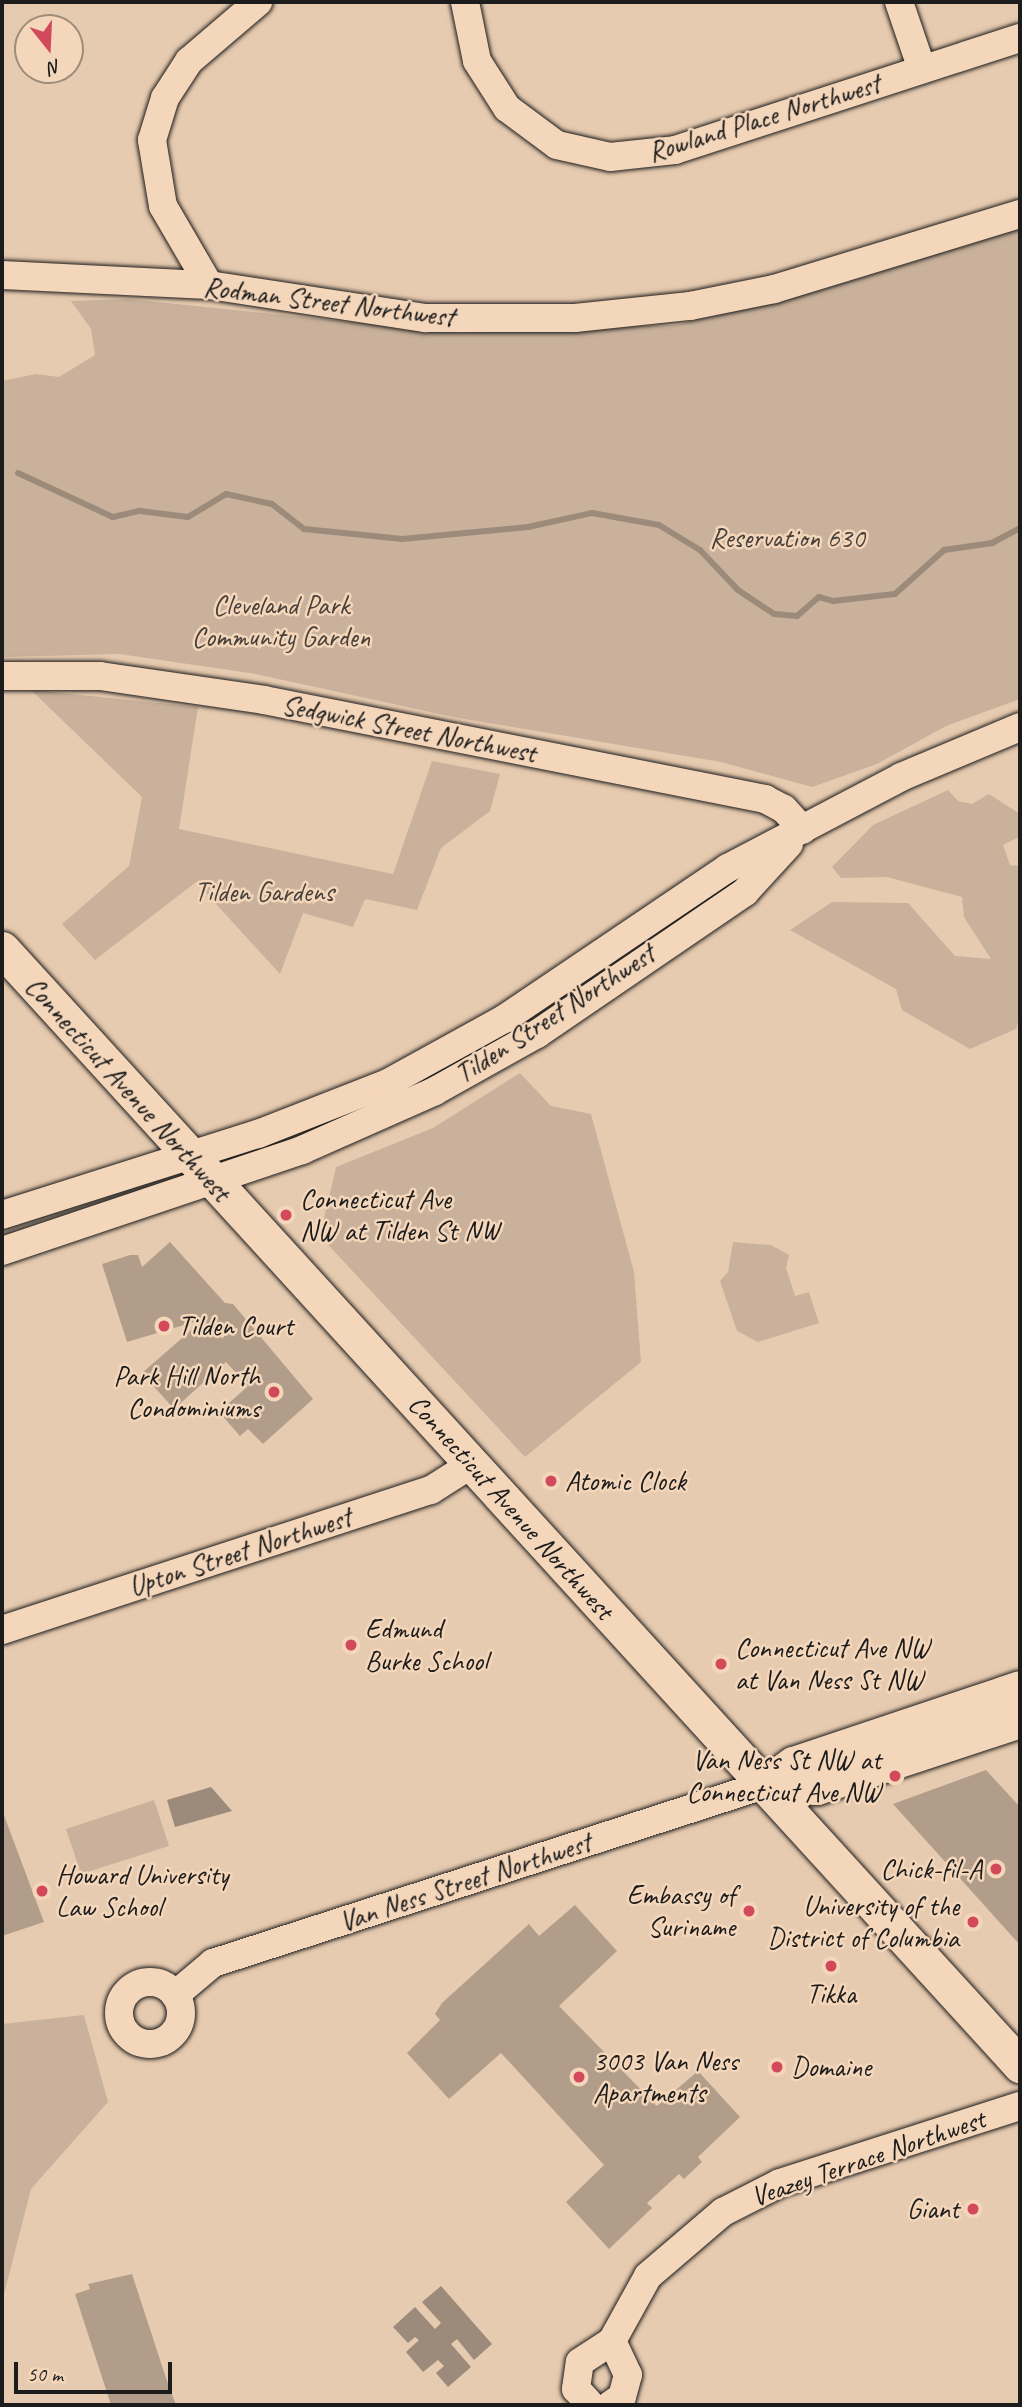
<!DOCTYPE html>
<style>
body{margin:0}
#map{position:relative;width:1022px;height:2407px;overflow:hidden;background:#e7cbb0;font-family:Caveat,sans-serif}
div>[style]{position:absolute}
.green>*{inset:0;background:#c9b19b}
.water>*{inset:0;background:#9c8a7a}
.stream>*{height:6px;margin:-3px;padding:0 3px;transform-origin:3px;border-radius:3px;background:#9c8a7a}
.building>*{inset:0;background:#b19d89}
.roads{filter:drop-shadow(0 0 2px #1c1c1c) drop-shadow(0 0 2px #1c1c1c)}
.minor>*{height:28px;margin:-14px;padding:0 14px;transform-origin:14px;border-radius:14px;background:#f4d6ba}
.minor>.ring{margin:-14px;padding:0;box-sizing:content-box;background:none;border:28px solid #f4d6ba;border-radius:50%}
.major>*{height:35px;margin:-17.5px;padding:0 17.5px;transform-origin:17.5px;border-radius:17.5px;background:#f4d6ba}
.dots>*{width:19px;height:19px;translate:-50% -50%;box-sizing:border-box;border:4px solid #f4d6ba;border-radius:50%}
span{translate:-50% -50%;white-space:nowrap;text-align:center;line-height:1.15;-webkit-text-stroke:5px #f4d6ba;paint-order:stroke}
.street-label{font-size:28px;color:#1c1c1c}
.park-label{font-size:28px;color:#47413c}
.poi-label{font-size:28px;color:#1c1c1c}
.left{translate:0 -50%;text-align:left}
.right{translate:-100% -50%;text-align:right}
.frame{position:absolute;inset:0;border:4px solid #1c1c1c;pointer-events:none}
.north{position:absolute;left:14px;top:14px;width:70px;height:70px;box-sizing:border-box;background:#f4d6ba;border:2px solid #9e8c7b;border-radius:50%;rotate:162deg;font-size:19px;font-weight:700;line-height:28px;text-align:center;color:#1c1c1c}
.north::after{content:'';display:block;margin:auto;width:24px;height:32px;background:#d1495b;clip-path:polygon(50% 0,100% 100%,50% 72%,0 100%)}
.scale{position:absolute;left:14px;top:2362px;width:158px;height:32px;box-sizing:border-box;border:4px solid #1c1c1c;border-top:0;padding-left:9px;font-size:21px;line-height:24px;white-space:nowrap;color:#1c1c1c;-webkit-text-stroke:5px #f4d6ba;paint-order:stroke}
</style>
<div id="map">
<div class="green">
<i style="clip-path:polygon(1020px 228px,1020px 699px,946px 726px,877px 764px,812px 787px,721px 762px,453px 717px,250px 673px,119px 654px,2px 657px,2px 381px,36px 374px,59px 377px,95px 355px,91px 329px,71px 301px,128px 299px,457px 333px,676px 325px,863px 277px)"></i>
<i style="clip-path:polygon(31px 690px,198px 707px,179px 829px,393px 874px,432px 761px,500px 774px,490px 811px,441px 848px,417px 910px,365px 899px,353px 927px,303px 913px,280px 974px,196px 882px,95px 960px,62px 924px,129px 866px,142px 797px)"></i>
<i style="clip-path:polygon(948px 790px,958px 801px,972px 804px,989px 794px,1020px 814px,1019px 837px,1003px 845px,1010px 865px,1020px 866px,1020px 1014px,1016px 1029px,970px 1049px,902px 1010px,896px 989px,790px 930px,832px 902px,908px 903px,955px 956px,991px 959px,964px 917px,962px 897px,887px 877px,841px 878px,832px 867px,873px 825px)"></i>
<i style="clip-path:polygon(520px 1073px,551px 1106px,591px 1114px,634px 1272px,641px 1362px,525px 1457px,320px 1236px,336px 1167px,433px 1128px)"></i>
<i style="clip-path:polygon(146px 1174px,150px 1191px,2px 1241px,2px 1216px)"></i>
<i style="clip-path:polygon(733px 1242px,771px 1245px,789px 1255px,786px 1268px,795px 1296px,809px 1292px,819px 1323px,758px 1342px,737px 1331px,720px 1281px,728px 1272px)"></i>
<i style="clip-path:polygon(154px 1800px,169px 1846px,81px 1874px,66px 1829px)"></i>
<i style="clip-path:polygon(84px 2015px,108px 2102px,31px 2189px,2px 2302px,2px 2024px)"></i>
</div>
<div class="water">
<i style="clip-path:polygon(211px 1787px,232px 1811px,175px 1827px,167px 1800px)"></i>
<i style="clip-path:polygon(441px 2286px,492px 2344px,474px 2360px,457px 2339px,451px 2344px,471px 2367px,448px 2387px,436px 2373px,444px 2366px,438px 2360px,423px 2372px,406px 2352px,419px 2340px,415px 2337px,408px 2343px,393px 2327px,415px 2307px,435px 2329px,441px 2323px,422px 2302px)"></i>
</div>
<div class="stream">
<i style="left:18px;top:473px;width:105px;rotate:24.9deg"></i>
<i style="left:113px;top:517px;width:28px;rotate:-13deg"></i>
<i style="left:140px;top:511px;width:48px;rotate:7.1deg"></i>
<i style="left:188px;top:517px;width:44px;rotate:-31.2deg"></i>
<i style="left:226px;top:494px;width:47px;rotate:12.3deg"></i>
<i style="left:272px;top:504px;width:41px;rotate:38deg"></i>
<i style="left:304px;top:529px;width:99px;rotate:5.8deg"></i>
<i style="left:402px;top:539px;width:127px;rotate:-5.4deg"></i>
<i style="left:528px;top:527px;width:66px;rotate:-12.3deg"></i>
<i style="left:592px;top:513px;width:68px;rotate:10.2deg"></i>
<i style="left:659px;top:525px;width:48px;rotate:31.4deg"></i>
<i style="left:700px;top:550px;width:55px;rotate:46.5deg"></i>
<i style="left:738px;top:590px;width:43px;rotate:33.7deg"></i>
<i style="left:774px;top:614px;width:23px;rotate:5deg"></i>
<i style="left:797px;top:616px;width:29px;rotate:-41deg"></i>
<i style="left:819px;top:597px;width:15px;rotate:16deg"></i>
<i style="left:833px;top:601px;width:62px;rotate:-6.4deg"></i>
<i style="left:895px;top:594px;width:66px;rotate:-41.9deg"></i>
<i style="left:944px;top:550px;width:49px;rotate:-8.3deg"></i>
<i style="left:992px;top:543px;width:32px;rotate:-28deg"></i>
</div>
<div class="building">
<i style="clip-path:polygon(170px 1242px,225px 1303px,233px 1304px,313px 1399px,263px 1444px,248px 1429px,240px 1436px,219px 1412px,248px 1386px,226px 1362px,174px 1409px,142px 1373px,204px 1319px,127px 1342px,102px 1264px,130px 1255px,138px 1255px,142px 1267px)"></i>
<i style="clip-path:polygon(986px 1770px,1020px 1807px,1020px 1945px,893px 1804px)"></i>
<i style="clip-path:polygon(2px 1810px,44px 1922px,2px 1936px)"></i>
<i style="clip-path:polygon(575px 1905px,617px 1951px,559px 2006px,657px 2106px,698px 2071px,740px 2117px,698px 2157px,702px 2162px,684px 2179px,679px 2174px,647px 2203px,652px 2208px,609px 2249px,566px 2202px,604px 2165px,501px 2053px,449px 2099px,407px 2053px,440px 2020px,435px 2014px,442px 2003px,519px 1933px,529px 1924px,539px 1936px)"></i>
<i style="clip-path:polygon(132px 2274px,166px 2378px,176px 2405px,111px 2405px,75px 2294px,90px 2289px,88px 2284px)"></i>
</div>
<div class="roads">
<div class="minor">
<i style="left:465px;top:2px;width:60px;rotate:78.5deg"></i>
<i style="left:477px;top:61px;width:56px;rotate:57.4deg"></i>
<i style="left:507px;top:108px;width:62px;rotate:36.5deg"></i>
<i style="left:557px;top:145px;width:54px;rotate:12.8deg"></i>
<i style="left:610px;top:157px;width:65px;rotate:-6.1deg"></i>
<i style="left:675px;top:150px;width:363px;rotate:-18deg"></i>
<i style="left:899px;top:2px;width:71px;rotate:71.1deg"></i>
<i style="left:2px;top:275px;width:207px;rotate:2.8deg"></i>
<i style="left:209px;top:285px;width:219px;rotate:8.7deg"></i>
<i style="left:425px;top:318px;width:150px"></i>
<i style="left:575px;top:318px;width:116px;rotate:-6deg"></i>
<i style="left:690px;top:306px;width:86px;rotate:-11.4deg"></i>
<i style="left:774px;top:289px;width:257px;rotate:-17deg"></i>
<i style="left:209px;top:285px;width:91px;rotate:-120.2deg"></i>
<i style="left:163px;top:206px;width:67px;rotate:-99.5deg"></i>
<i style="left:152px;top:140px;width:44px;rotate:-72.8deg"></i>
<i style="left:165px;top:98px;width:44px;rotate:-57deg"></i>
<i style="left:189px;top:61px;width:91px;rotate:-40.5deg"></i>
<i style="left:2px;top:676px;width:98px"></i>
<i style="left:100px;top:676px;width:166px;rotate:8.3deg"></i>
<i style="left:264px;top:700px;width:511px;rotate:11.18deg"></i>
<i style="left:765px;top:799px;width:21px;rotate:28deg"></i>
<i style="left:784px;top:809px;width:28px;rotate:48deg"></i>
<i style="left:2px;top:1215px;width:269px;rotate:-17.6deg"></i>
<i style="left:258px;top:1134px;width:140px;rotate:-21.4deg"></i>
<i style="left:388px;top:1083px;width:132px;rotate:-28.9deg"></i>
<i style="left:504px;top:1019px;width:270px;rotate:-34deg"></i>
<i style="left:728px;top:868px;width:195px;rotate:-27.7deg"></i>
<i style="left:901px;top:777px;width:129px;rotate:-22.8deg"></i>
<i style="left:2px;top:1251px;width:317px;rotate:-18.6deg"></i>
<i style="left:302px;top:1150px;width:145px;rotate:-23.9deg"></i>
<i style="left:435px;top:1091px;width:117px;rotate:-29.2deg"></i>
<i style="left:537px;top:1034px;width:252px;rotate:-34.3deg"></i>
<i style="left:745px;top:892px;width:65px;rotate:-47.5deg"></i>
<i style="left:2px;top:1630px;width:451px;rotate:-18.1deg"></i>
<i style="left:431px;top:1490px;width:49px;rotate:-32.4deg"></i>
<i class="ring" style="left:119px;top:1982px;width:34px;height:34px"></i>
<i style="left:175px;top:1995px;width:50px;rotate:-40.1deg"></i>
<i style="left:213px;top:1963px;width:579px;rotate:-17.9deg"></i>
<i style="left:591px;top:2405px;width:22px;rotate:-133deg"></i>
<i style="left:576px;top:2389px;width:27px;rotate:-82deg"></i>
<i style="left:580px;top:2362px;width:38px;rotate:-33deg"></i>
<i style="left:612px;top:2341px;width:74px;rotate:-61deg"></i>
<i style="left:648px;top:2276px;width:99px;rotate:-40.5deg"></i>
<i style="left:723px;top:2212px;width:64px;rotate:-27deg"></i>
<i style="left:780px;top:2183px;width:252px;rotate:-17.8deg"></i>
<i style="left:610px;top:2405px;width:14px;rotate:-34deg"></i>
<i style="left:622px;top:2397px;width:23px;rotate:-75deg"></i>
<i style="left:628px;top:2375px;width:38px;rotate:-115deg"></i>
</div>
<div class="major">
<i style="left:2px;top:949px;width:1511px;rotate:47.63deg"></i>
<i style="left:764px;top:1785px;width:36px;rotate:-36deg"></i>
<i style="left:793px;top:1764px;width:239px;rotate:-18.5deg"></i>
<i style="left:764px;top:1785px;width:53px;rotate:2.2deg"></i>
<i style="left:817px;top:1787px;width:214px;rotate:-18.3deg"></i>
</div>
</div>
<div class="dots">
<i style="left:286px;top:1215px;background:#d1495b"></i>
<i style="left:164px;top:1326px;background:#d1495b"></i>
<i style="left:274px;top:1392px;background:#d1495b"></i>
<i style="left:551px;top:1481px;background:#d1495b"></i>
<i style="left:351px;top:1645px;background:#d1495b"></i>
<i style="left:721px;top:1664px;background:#d1495b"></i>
<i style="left:895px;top:1776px;background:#d1495b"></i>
<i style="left:996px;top:1869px;background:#d1495b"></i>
<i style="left:42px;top:1891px;background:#d1495b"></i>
<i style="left:749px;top:1911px;background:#d1495b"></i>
<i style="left:973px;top:1922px;background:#d1495b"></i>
<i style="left:831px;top:1966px;background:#d1495b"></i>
<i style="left:777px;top:2067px;background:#d1495b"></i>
<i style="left:579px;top:2077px;background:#d1495b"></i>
<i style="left:973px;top:2209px;background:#d1495b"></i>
</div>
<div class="street-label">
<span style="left:764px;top:118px;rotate:-17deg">Rowland Place Northwest</span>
<span style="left:329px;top:302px;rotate:7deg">Rodman Street Northwest</span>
<span style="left:409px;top:729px;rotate:11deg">Sedgwick Street Northwest</span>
<span style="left:555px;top:1014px;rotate:-33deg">Tilden Street Northwest</span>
<span style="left:128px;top:1089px;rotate:48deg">Connecticut Avenue Northwest</span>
<span style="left:511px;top:1507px;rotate:48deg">Connecticut Avenue Northwest</span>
<span style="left:240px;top:1552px;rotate:-18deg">Upton Street Northwest</span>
<span style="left:465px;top:1882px;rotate:-18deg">Van Ness Street Northwest</span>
<span style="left:868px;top:2158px;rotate:-19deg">Veazey Terrace Northwest</span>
</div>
<div class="park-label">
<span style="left:787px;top:538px">Reservation 630</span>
<span style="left:281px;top:621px">Cleveland Park<br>Community Garden</span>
<span style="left:264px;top:892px">Tilden Gardens</span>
</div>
<div class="poi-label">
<span class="left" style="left:300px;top:1215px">Connecticut Ave<br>NW at Tilden St NW</span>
<span class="left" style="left:178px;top:1326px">Tilden Court</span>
<span class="right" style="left:260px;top:1392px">Park Hill North<br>Condominiums</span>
<span class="left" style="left:565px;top:1481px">Atomic Clock</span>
<span class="left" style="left:365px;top:1645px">Edmund<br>Burke School</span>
<span class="left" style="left:735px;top:1664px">Connecticut Ave NW<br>at Van Ness St NW</span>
<span class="right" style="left:881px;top:1776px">Van Ness St NW at<br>Connecticut Ave NW</span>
<span class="right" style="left:982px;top:1869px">Chick-fil-A</span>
<span class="left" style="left:56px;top:1891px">Howard University<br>Law School</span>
<span class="right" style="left:735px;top:1911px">Embassy of<br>Suriname</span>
<span class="right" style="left:959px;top:1922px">University of the<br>District of Columbia</span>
<span style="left:831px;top:1994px">Tikka</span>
<span class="left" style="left:593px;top:2077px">3003 Van Ness<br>Apartments</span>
<span class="left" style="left:791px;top:2067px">Domaine</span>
<span class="right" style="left:959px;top:2209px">Giant</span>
</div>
<div class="frame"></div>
<div class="north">N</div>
<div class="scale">50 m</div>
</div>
